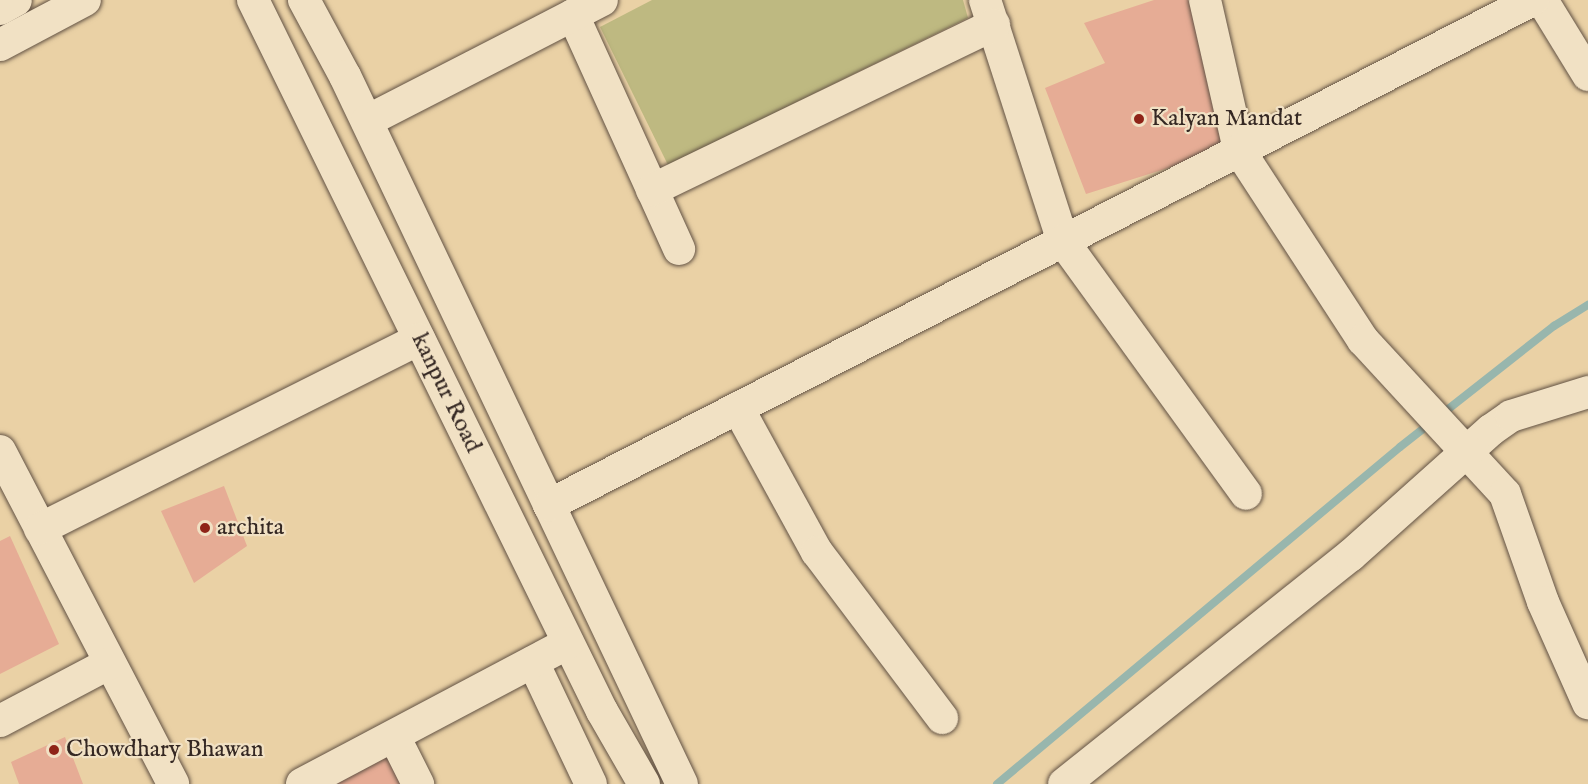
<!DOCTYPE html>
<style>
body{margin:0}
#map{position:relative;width:1588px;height:784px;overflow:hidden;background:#ead1a5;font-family:"IM FELL English",serif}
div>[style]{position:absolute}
.green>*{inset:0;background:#beb981}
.stream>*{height:8px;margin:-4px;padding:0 4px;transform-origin:4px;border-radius:4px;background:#98b6ad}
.building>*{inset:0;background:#e6ac95}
.roads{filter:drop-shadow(0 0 2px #625244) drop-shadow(0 0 2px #625244)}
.minor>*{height:32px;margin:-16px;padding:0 16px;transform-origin:16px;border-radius:16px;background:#f1e1c4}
.dots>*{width:16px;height:16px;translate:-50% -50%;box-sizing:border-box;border:3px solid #f1e1c4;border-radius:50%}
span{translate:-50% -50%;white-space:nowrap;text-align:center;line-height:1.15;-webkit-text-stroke:4.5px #f1e1c4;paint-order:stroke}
.poi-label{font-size:24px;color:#352823}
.left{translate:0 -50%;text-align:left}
.street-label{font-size:24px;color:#352823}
</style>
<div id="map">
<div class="green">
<i style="clip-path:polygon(652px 0,963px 0,968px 18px,668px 165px,600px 27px)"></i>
</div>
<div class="stream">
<i style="left:997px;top:784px;width:525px;rotate:-39.9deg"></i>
<i style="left:1400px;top:447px;width:196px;rotate:-38.2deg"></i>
<i style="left:1554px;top:326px;width:40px;rotate:-32deg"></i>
</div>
<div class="building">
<i style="clip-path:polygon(1154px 0,1192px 0,1228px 149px,1086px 194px,1045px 88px,1105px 63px,1084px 23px)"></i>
<i style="clip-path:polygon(224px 486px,247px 546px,194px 583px,161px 511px)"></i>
<i style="clip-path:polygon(10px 536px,59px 644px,0 674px,0 541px)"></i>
<i style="clip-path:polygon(65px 737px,83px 784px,19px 784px,11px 762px)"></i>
<i style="clip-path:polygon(398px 745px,418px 784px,329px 784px)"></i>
</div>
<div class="roads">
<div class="minor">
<i style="left:253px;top:0;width:792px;rotate:63.86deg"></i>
<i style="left:602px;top:711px;width:84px;rotate:60.1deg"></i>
<i style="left:304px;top:0;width:86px;rotate:61.7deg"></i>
<i style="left:345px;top:76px;width:784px;rotate:64.55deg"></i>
<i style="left:985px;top:0;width:253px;rotate:72.1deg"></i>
<i style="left:1063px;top:241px;width:312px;rotate:54.1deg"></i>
<i style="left:1205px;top:0;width:154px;rotate:77.2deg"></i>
<i style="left:1239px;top:150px;width:227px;rotate:56.9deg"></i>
<i style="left:1363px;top:340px;width:209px;rotate:47.3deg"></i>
<i style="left:1505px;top:494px;width:114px;rotate:70.6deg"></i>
<i style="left:1543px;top:602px;width:111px;rotate:66deg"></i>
<i style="left:1542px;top:0;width:88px;rotate:58.5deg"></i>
<i style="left:0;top:9px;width:18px;rotate:-29deg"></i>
<i style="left:573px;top:15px;width:257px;rotate:65.6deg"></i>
<i style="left:0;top:45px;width:96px;rotate:-27.9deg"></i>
<i style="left:367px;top:121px;width:264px;rotate:-27.2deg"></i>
<i style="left:652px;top:190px;width:380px;rotate:-25.8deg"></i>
<i style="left:738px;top:408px;width:164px;rotate:61.3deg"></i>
<i style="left:817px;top:552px;width:208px;rotate:53deg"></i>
<i style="left:0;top:451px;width:375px;rotate:62.5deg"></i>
<i style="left:549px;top:505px;width:1106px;rotate:-27.17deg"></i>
<i style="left:40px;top:529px;width:424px;rotate:-26.6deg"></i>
<i style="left:533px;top:662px;width:135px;rotate:64.6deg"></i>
<i style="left:0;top:721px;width:124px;rotate:-27.8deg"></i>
<i style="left:394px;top:736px;width:54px;rotate:63.4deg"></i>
<i style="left:302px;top:784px;width:301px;rotate:-27.9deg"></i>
<i style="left:1064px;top:784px;width:366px;rotate:-38.6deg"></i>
<i style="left:1350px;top:556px;width:189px;rotate:-41.8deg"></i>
<i style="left:1491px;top:430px;width:24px;rotate:-35deg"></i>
<i style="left:1511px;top:416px;width:81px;rotate:-17.3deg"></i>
</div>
</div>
<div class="dots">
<i style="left:1139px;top:119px;background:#8f2418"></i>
<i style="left:205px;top:528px;background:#8f2418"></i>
<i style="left:54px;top:750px;background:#8f2418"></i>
</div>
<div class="poi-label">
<span class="left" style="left:1151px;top:119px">Kalyan Mandat</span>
<span class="left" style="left:217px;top:528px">archita</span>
<span class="left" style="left:66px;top:750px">Chowdhary Bhawan</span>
</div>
<div class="street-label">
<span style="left:446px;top:393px;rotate:64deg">kanpur Road</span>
</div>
</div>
